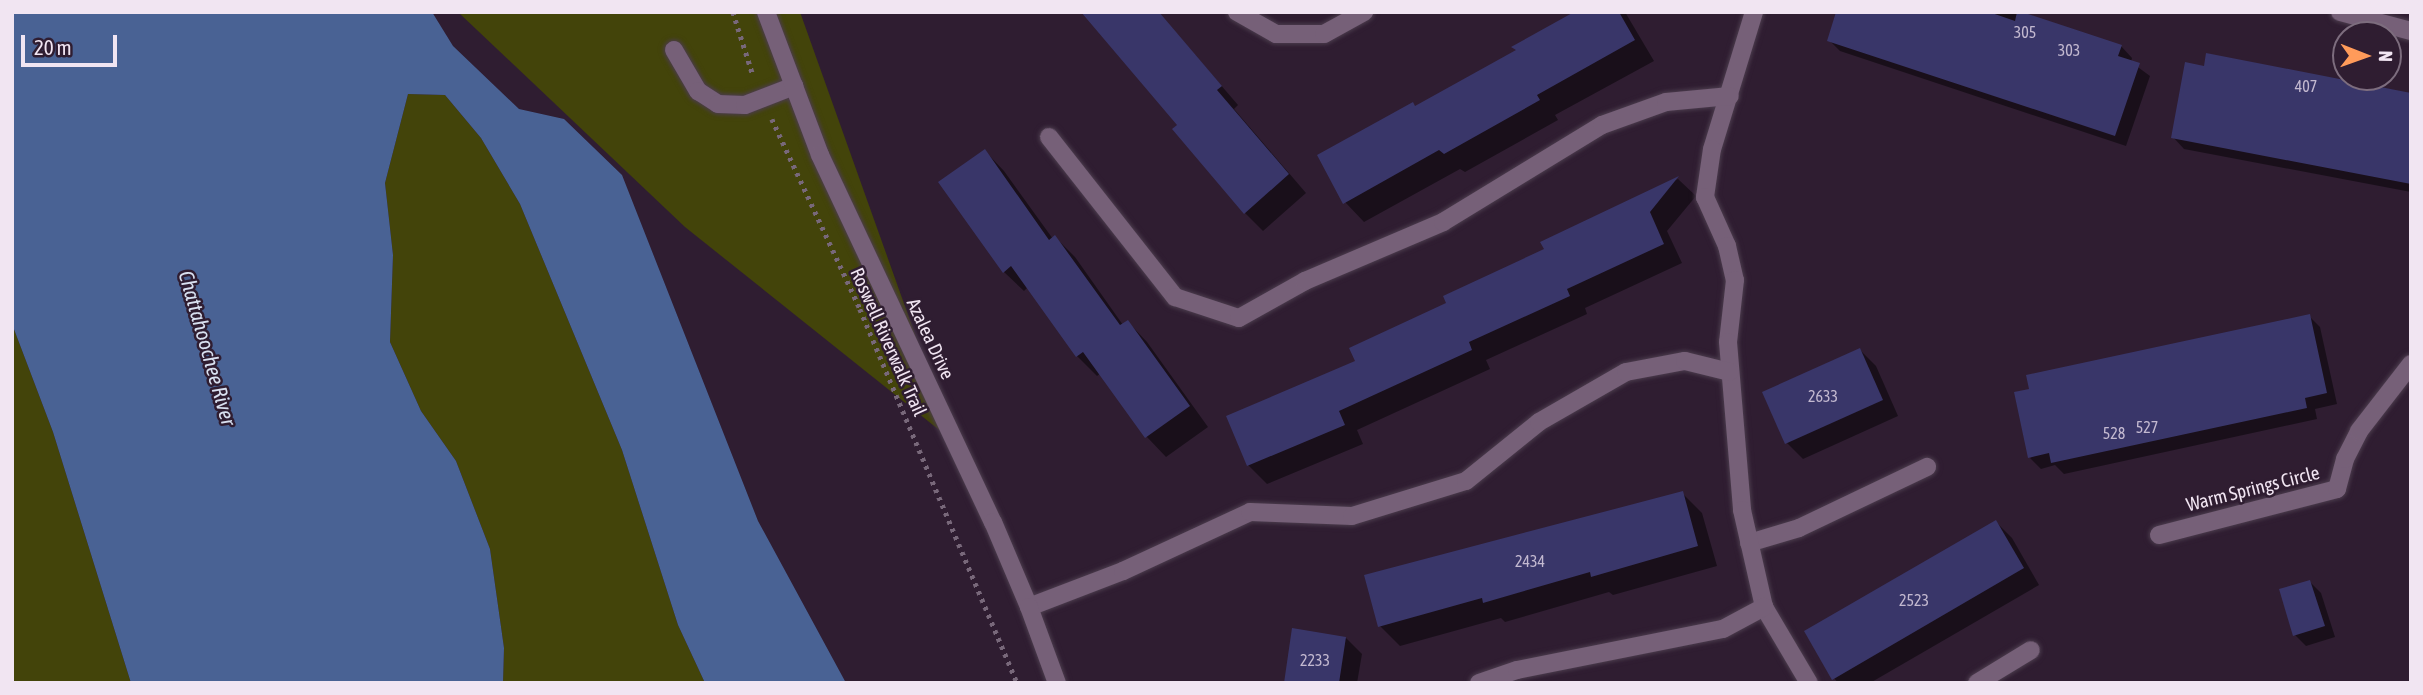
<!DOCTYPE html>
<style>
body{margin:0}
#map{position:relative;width:2423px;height:695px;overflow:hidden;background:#2f1d31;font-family:"Asap Condensed",sans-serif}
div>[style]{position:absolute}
.green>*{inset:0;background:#43440a}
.water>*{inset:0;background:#496294}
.shadow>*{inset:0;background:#0007}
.building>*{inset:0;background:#393669}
.path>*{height:4.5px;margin-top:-2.25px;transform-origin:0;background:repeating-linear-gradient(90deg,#78687a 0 3.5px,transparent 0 8.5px)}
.roads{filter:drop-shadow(0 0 2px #4b3c4d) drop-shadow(0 0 2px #4b3c4d)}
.service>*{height:18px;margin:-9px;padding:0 9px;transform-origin:9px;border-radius:9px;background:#766078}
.minor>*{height:18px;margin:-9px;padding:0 9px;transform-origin:9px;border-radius:9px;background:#766078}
.tertiary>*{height:18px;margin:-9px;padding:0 9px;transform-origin:9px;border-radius:9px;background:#766078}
span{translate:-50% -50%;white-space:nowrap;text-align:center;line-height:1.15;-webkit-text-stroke:5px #2f1d31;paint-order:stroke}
.number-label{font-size:16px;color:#c3b9d0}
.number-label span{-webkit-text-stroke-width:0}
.street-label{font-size:19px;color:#f1e5f2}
.water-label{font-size:21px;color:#d9e1f1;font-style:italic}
.frame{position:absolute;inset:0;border:14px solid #f1e5f2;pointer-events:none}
.north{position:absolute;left:2332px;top:21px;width:70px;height:70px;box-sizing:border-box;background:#2f1d31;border:2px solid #7d6d7e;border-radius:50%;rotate:91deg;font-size:19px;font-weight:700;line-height:28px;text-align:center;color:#f1e5f2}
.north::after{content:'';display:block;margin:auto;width:24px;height:32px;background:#ff9b5a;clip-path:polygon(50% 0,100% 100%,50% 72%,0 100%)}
.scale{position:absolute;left:21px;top:35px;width:96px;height:32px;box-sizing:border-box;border:4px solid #f1e5f2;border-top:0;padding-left:9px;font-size:21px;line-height:24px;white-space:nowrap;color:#f1e5f2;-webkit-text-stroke:5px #2f1d31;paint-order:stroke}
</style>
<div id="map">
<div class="green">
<i style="clip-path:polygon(458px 12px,800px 12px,953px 441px,685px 227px)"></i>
<i style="clip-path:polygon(408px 94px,445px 95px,481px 138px,520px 204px,622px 450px,678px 625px,705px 683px,503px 683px,504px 648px,490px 549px,456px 461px,421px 411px,390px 342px,393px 255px,385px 183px)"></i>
<i style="clip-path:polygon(12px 324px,53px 432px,131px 683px,12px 683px)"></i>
</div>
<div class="water">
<i style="clip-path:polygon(12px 12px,432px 12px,453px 46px,519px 109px,564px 119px,622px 175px,758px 521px,846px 683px,705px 683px,678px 625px,622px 450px,520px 204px,481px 138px,445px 95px,408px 94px,385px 183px,393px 255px,390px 342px,421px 411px,456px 461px,490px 549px,504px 648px,503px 683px,131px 683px,53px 432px,12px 324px)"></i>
</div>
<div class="shadow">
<i style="clip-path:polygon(1158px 12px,1238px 105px,1234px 109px,1306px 193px,1263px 231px,1245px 213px,1179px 125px)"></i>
<i style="clip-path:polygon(1577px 12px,1625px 12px,1654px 61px,1555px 115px,1558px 120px,1465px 172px,1460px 169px,1364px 222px,1345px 202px,1416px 108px,1518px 51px)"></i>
<i style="clip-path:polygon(1838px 12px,2019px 12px,2121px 46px,2132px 58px,2131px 62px,2150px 76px,2126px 146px,1840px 51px,1829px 40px)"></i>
<i style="clip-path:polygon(2411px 95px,2411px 192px,2184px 149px,2173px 137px)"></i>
<i style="clip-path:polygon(985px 151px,1004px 171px,1053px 239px,1055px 237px,1075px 257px,1123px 325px,1128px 322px,1147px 342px,1208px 427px,1166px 457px,1147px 437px,1101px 373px,1097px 376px,1077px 356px,1028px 287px,1024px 291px,1004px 272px)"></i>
<i style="clip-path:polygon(1678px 179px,1696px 196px,1667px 231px,1682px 263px,1585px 308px,1587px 314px,1486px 360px,1490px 369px,1357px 430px,1363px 444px,1267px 484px,1248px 465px,1358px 362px,1448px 304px,1546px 249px,1543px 243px)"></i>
<i style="clip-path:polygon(2309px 316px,2320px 327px,2337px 404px,2315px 409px,2317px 419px,2064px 474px,2055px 465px,2041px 469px,2030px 458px)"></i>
<i style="clip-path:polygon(1860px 350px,1876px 366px,1898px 416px,1803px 459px,1787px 443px,1764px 392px)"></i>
<i style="clip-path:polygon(1682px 493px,1702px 513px,1717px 566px,1613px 595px,1609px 592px,1505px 622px,1501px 618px,1400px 646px,1380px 626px)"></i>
<i style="clip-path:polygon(1996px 522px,2012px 538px,2039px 585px,1870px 683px,1838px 683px,1834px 678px)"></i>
<i style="clip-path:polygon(2310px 582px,2321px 593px,2335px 637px,2306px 646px,2295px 635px)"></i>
<i style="clip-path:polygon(1346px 638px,1362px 654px,1357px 683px,1285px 683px)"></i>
</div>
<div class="building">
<i style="clip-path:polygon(1081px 12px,1159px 12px,1222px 86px,1217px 90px,1289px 174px,1244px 214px,1172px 129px,1177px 125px)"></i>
<i style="clip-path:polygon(1574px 12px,1619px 12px,1635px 40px,1537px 95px,1540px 100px,1444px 154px,1439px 150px,1343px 204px,1317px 155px,1413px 102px,1415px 106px,1516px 50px,1511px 47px)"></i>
<i style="clip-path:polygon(1836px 12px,1989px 12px,2015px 21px,2017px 12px,2022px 12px,2122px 45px,2118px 56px,2140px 63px,2115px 136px,1827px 41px)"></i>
<i style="clip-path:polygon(2206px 53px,2411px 93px,2411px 184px,2171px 138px,2185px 62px,2204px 66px)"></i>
<i style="clip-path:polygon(985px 149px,1049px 240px,1055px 235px,1120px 325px,1128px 320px,1190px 406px,1145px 438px,1083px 352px,1076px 357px,1011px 266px,1003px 273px,938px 182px)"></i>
<i style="clip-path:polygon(1679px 176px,1650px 212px,1664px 244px,1567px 289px,1570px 296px,1469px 342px,1472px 350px,1339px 411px,1345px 425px,1247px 466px,1226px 416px,1355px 361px,1349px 348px,1446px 303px,1443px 296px,1544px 249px,1540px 242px)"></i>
<i style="clip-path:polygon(2310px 314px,2327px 393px,2305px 398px,2307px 408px,2051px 463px,2049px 453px,2028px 458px,2014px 392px,2029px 389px,2026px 375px)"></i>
<i style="clip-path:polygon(1860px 348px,1883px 400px,1785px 444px,1762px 392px)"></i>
<i style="clip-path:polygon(1683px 491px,1698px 546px,1591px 577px,1590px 572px,1483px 603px,1482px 598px,1378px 627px,1364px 575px)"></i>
<i style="clip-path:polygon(1996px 520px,2024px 568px,1832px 680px,1804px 631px)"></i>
<i style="clip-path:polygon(2310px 580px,2325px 626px,2293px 636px,2279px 589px)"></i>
<i style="clip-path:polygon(1292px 628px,1346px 637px,1339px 683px,1284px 683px)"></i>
</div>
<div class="path">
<i style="left:733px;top:12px;width:66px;rotate:72.4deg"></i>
<i style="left:772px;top:119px;width:209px;rotate:65.1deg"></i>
<i style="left:860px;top:309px;width:406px;rotate:67.2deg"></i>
</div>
<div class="roads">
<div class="service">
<i style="left:674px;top:50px;width:48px;rotate:59.7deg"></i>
<i style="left:698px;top:91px;width:24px;rotate:33deg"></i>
<i style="left:718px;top:104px;width:27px;rotate:2deg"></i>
<i style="left:745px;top:105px;width:53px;rotate:-21.2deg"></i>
<i style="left:1749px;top:543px;width:52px;rotate:-16.7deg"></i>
<i style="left:1799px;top:528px;width:142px;rotate:-25.5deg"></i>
<i style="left:1977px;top:683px;width:63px;rotate:-31.4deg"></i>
</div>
<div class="minor">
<i style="left:1237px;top:12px;width:45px;rotate:29.4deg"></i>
<i style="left:1276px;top:34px;width:48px"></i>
<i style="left:1324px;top:34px;width:46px;rotate:-28.8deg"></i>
<i style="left:1754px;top:12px;width:143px;rotate:107deg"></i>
<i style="left:1712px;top:149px;width:49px;rotate:98.3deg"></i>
<i style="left:1705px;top:197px;width:54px;rotate:65.8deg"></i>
<i style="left:1727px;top:246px;width:35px;rotate:77deg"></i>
<i style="left:1735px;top:280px;width:62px;rotate:96.4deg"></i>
<i style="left:1728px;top:342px;width:169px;rotate:85.2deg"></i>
<i style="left:1742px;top:510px;width:99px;rotate:77.2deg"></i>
<i style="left:1764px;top:607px;width:88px;rotate:59.4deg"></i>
<i style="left:2340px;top:12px;width:73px;rotate:15deg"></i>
<i style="left:1049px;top:137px;width:204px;rotate:51.8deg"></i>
<i style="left:1175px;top:297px;width:67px;rotate:18.2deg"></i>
<i style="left:1239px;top:318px;width:76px;rotate:-29.3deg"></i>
<i style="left:1305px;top:281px;width:150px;rotate:-23.1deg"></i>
<i style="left:1443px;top:222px;width:186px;rotate:-31.4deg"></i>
<i style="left:1602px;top:125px;width:68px;rotate:-19.8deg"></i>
<i style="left:1666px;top:102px;width:64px;rotate:-5.4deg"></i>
<i style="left:2159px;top:535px;width:184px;rotate:-14.5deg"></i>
<i style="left:2337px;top:489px;width:31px;rotate:-75deg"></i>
<i style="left:2345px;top:459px;width:31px;rotate:-63deg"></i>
<i style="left:2359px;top:431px;width:85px;rotate:-52.2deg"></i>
<i style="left:1029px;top:607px;width:101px;rotate:-21deg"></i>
<i style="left:1123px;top:571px;width:140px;rotate:-24.9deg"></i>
<i style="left:1250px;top:512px;width:102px;rotate:2.2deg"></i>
<i style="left:1352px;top:516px;width:119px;rotate:-17.1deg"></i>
<i style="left:1466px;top:481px;width:94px;rotate:-38.9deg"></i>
<i style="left:1539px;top:422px;width:100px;rotate:-29.9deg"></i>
<i style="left:1626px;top:372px;width:60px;rotate:-10.6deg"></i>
<i style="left:1685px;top:361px;width:46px;rotate:13.7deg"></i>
<i style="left:1479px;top:683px;width:40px;rotate:-18.9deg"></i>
<i style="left:1517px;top:670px;width:210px;rotate:-11.3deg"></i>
<i style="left:1723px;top:629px;width:47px;rotate:-28.2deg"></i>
</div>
<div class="tertiary">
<i style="left:766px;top:12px;width:153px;rotate:69.3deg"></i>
<i style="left:820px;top:155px;width:406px;rotate:64.8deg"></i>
<i style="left:993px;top:522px;width:92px;rotate:67deg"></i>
<i style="left:1029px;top:607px;width:81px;rotate:69.8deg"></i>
</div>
</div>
<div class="number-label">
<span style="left:2025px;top:32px">305</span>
<span style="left:2069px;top:50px">303</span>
<span style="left:2306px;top:86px">407</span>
<span style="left:1823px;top:396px">2633</span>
<span style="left:2147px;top:427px">527</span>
<span style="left:2114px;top:433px">528</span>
<span style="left:1530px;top:561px">2434</span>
<span style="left:1914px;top:600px">2523</span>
<span style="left:1315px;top:660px">2233</span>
</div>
<div class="street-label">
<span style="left:930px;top:339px;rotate:65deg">Azalea Drive</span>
<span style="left:888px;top:342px;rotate:66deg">Roswell Riverwalk Trail</span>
<span style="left:2253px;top:489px;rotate:-14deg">Warm Springs Circle</span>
</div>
<div class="water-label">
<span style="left:208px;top:348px;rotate:74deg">Chattahoochee River</span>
</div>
<div class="frame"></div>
<div class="north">N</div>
<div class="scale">20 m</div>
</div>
